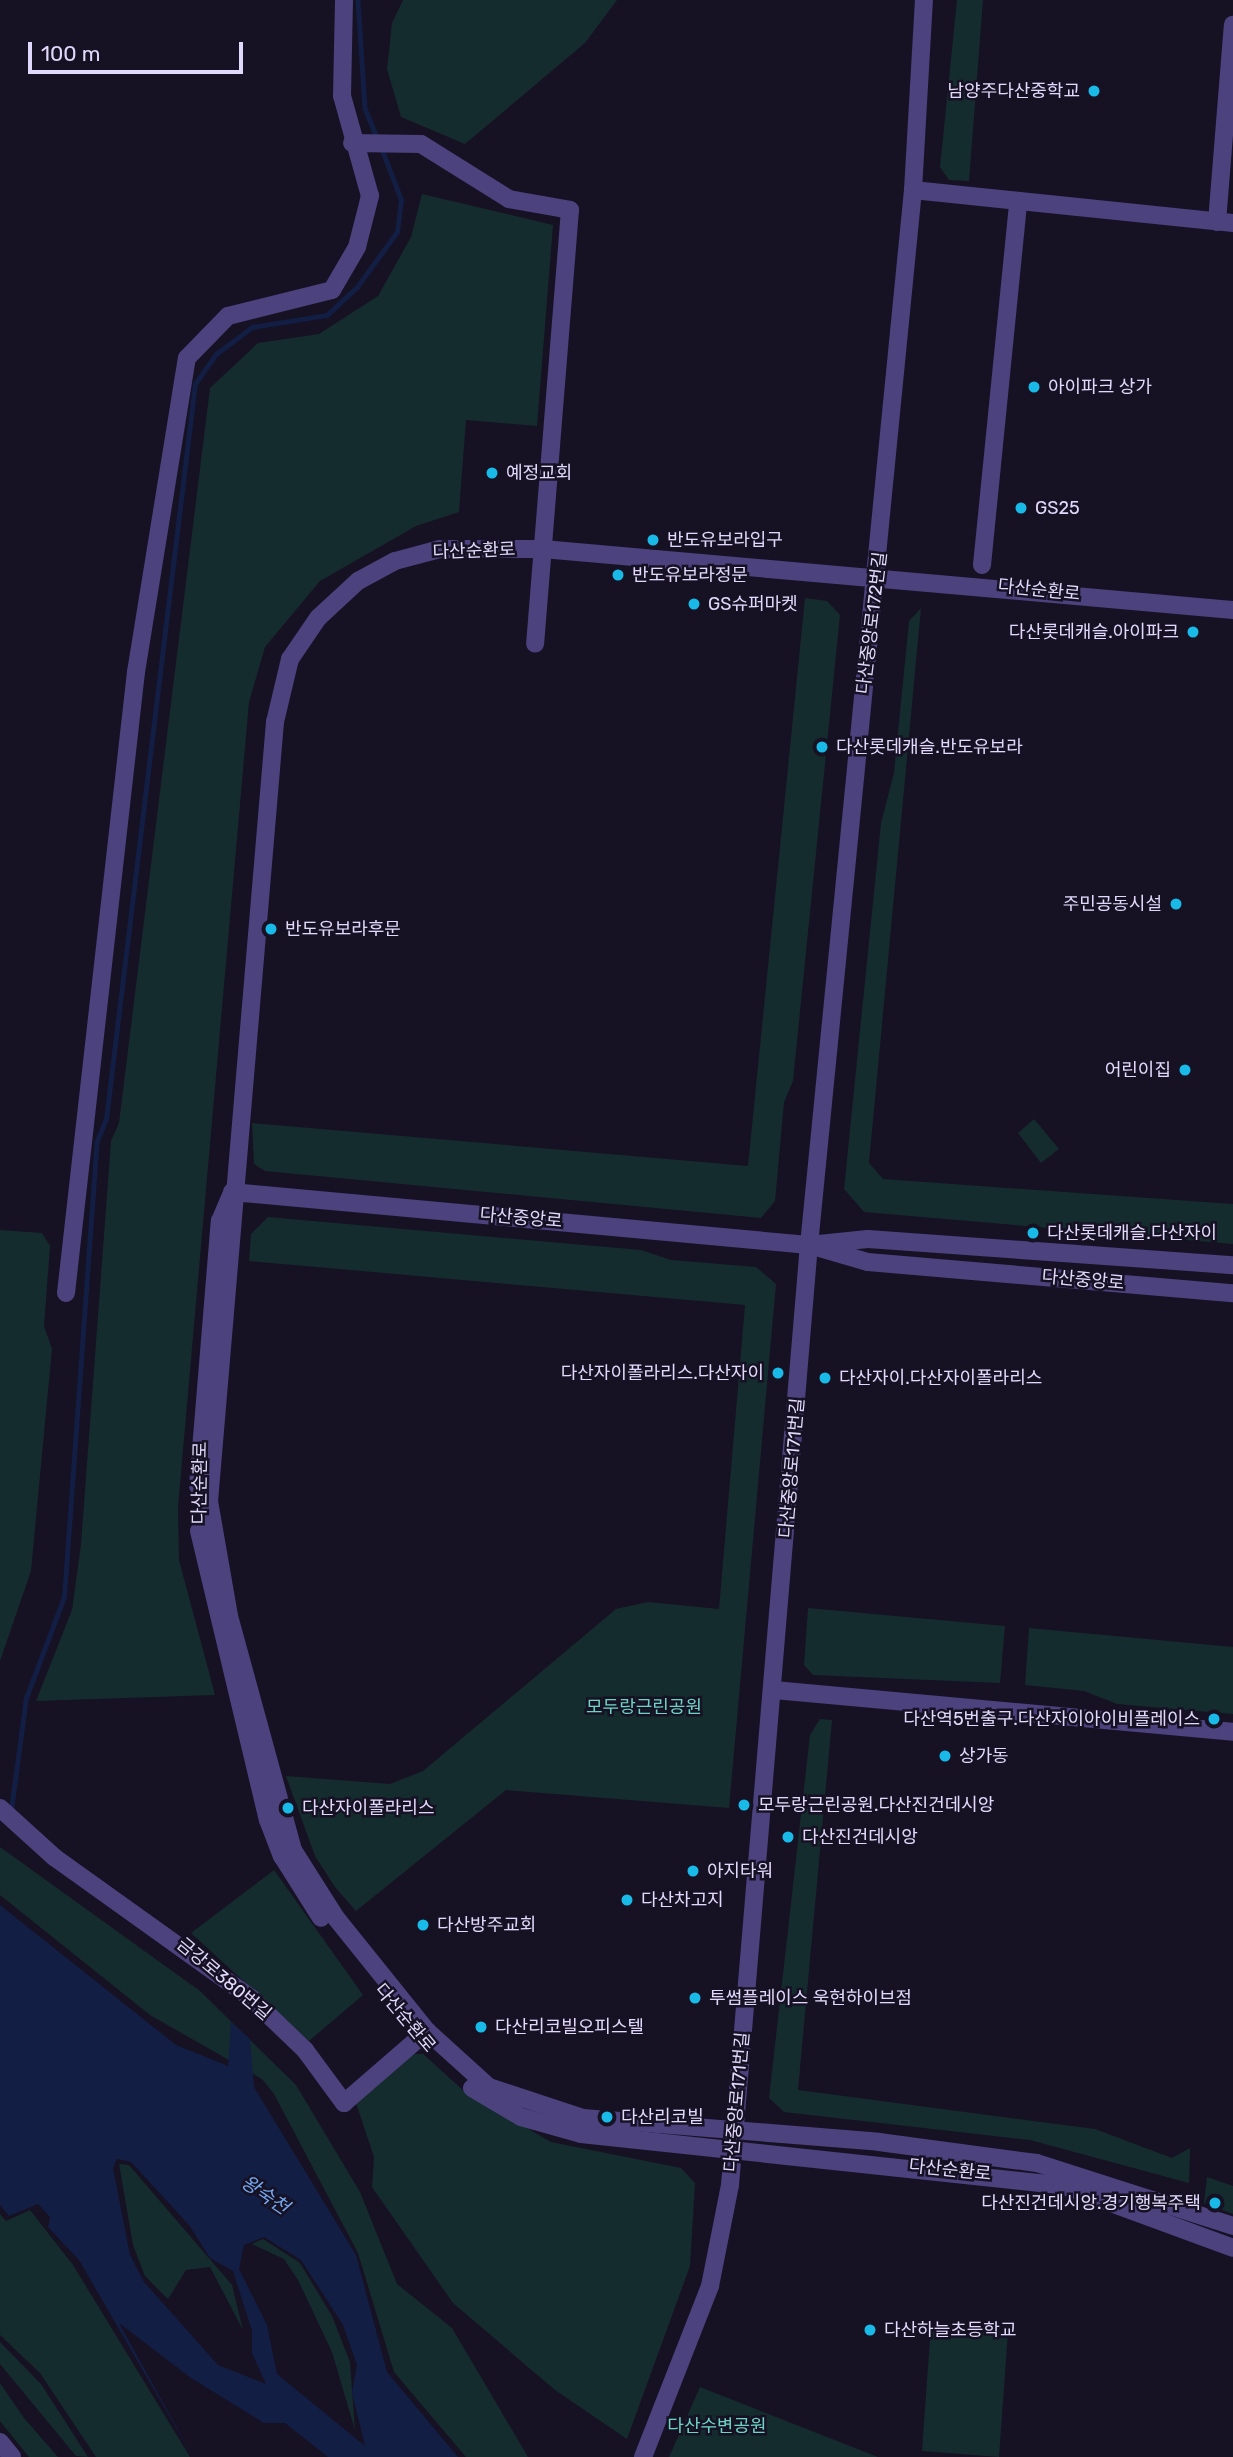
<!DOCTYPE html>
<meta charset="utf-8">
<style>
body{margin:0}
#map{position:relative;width:1233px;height:2457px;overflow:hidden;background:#171124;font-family:Rubik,"Noto Sans KR",sans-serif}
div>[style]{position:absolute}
.green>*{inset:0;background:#152c2e}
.water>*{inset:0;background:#121e43}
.stream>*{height:4.5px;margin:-2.25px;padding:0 2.25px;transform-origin:2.25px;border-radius:2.25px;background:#121e43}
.minor>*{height:18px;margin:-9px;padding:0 9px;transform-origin:9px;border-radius:9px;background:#4b427e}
.dots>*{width:19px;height:19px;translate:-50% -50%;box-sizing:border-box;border:4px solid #171124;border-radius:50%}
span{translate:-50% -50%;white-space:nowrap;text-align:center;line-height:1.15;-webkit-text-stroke:5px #171124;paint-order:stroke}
.poi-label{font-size:18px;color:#e1d9fb}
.right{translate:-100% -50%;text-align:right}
.left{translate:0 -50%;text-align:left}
.street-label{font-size:18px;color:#e1d9fb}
.park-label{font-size:18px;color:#6cd4c6}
.water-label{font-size:19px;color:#72a7f0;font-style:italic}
.scale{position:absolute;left:28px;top:42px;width:215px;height:32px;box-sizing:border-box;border:4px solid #e1d9fb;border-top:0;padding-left:9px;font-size:21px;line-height:24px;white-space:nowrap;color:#e1d9fb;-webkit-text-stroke:5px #171124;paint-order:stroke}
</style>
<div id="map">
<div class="green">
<i style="clip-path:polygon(403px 0,617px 0,585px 43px,465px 144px,401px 117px,387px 69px,392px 23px)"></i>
<i style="clip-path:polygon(957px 0,983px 0,969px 181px,949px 180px,940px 167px)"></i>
<i style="clip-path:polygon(422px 194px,553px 225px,537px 426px,466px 420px,459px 512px,416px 526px,320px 581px,265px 647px,249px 702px,178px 1507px,179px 1560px,215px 1695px,36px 1701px,72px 1610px,81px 1544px,111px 1141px,119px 1123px,210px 388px,258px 343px,319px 334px,378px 296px,411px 237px)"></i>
<i style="clip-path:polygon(805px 598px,827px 601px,840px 615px,793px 1081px,784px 1102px,775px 1201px,761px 1218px,265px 1171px,254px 1164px,252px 1123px,748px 1166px)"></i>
<i style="clip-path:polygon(921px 608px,869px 1163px,883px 1179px,1233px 1204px,1233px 1244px,864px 1212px,844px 1189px,881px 823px,894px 773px,909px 621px)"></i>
<i style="clip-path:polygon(1034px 1119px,1059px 1149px,1041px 1163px,1018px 1133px)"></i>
<i style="clip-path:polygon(268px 1217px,641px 1250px,671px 1260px,756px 1267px,776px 1284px,729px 1808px,506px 1790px,356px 1911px,335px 1887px,315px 1856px,286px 1776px,390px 1784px,423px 1771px,616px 1609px,648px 1602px,719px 1609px,745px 1305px,249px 1261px,251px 1234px)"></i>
<i style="clip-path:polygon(0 1230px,42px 1233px,50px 1246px,44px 1326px,52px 1349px,31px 1571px,0 1661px)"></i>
<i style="clip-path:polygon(808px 1608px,1005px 1626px,1000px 1683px,813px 1675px,804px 1665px)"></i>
<i style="clip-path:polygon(1029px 1628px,1233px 1647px,1233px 1714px,1117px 1704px,1084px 1691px,1025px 1685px)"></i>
<i style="clip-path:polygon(820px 1719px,832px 1720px,798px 2090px,1095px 2129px,1172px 2158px,1190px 2148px,1189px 2183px,1030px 2140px,784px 2112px,769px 2098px,810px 1735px)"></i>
<i style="clip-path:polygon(0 1847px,200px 1991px,296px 2085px,360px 2192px,397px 2284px,452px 2328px,528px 2457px,466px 2457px,394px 2372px,358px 2253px,274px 2094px,262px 2079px,150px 2015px,0 1895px)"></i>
<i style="clip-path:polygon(274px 1870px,363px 1995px,309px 2041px,191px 1933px)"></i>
<i style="clip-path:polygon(414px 2054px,423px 2054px,465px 2092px,551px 2142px,681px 2168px,695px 2183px,690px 2266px,627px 2439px,555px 2390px,453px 2303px,372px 2187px,374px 2157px,356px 2103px)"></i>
<i style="clip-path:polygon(119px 2164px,129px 2165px,232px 2285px,243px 2330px,210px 2267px,186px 2270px,168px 2299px,145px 2276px,133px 2245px)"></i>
<i style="clip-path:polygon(1207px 2177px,1233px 2186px,1233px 2214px,1204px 2203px)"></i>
<i style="clip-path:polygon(30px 2210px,73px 2265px,190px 2457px,96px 2457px,40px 2373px,0 2335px,0 2214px,6px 2221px)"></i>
<i style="clip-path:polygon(263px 2239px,300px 2263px,332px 2316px,350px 2362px,355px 2430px,332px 2352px,298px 2280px,284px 2259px,252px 2244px)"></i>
<i style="clip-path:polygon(931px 2326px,1008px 2332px,999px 2457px,922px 2451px)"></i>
<i style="clip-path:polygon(0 2342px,41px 2384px,88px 2457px,76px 2456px,0 2364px)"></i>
<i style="clip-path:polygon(0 2383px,24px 2418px,58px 2457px,29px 2457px,0 2421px)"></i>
<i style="clip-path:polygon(700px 2387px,878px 2457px,669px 2457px)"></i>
</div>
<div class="water">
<i style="clip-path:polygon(evenodd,0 1905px,176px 2045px,228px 2066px,231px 2022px,250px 2039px,254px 2087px,356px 2255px,387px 2372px,458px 2457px,328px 2457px,285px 2423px,264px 2423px,191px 2378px,119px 2323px,193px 2457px,79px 2260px,48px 2227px,50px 2217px,38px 2204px,9px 2216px,0 2205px,0 1905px,117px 2159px,131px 2162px,189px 2225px,210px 2258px,233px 2271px,252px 2331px,252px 2353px,266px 2384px,218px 2365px,144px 2282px,130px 2255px,113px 2168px,117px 2159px,0 1905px,264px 2237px,301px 2260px,343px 2325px,357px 2365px,352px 2393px,365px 2446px,277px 2374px,267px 2325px,239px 2269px,244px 2245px,264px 2237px)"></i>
</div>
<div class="stream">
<i style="left:358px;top:0;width:108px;rotate:86.3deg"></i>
<i style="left:365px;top:108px;width:35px;rotate:68deg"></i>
<i style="left:11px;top:1810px;width:113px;rotate:-82.4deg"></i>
<i style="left:26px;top:1698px;width:108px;rotate:-69.4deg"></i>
<i style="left:64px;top:1597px;width:457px;rotate:-85.9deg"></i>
<i style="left:97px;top:1141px;width:24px;rotate:-68deg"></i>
<i style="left:106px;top:1119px;width:740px;rotate:-83.1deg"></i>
<i style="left:195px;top:384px;width:37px;rotate:-55deg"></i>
<i style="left:216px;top:354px;width:45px;rotate:-36.9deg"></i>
<i style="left:252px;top:327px;width:76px;rotate:-9.1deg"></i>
<i style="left:327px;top:315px;width:41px;rotate:-43deg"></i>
<i style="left:357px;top:287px;width:68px;rotate:-54deg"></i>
<i style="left:397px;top:232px;width:32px;rotate:-83deg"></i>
<i style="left:401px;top:200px;width:56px;rotate:-111deg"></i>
</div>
<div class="minor">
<i style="left:352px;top:143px;width:69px;rotate:0.8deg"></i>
<i style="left:421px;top:144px;width:104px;rotate:32deg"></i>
<i style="left:509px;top:199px;width:62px;rotate:10.2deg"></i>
<i style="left:570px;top:210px;width:435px;rotate:94.6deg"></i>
<i style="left:913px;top:190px;width:322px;rotate:5.9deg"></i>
<i style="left:1217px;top:222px;width:198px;rotate:-85.4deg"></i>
<i style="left:982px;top:565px;width:364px;rotate:-84.3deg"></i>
<i style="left:1233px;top:610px;width:693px;rotate:-174.95deg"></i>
<i style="left:543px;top:549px;width:103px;rotate:180deg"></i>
<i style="left:440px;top:549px;width:47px;rotate:165.1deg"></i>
<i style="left:395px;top:561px;width:42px;rotate:151.6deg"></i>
<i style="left:358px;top:581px;width:54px;rotate:137.2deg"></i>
<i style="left:318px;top:618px;width:50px;rotate:124.3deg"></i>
<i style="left:290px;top:659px;width:65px;rotate:103.4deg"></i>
<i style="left:275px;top:722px;width:782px;rotate:94.84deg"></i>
<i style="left:209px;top:1501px;width:117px;rotate:80.1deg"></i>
<i style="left:229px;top:1616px;width:243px;rotate:74.7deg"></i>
<i style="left:293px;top:1850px;width:80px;rotate:57.7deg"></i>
<i style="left:336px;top:1918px;width:145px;rotate:51.2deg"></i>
<i style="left:427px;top:2031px;width:84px;rotate:42.1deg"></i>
<i style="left:489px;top:2087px;width:99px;rotate:18.3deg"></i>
<i style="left:583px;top:2118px;width:297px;rotate:4.6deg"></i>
<i style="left:879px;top:2142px;width:159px;rotate:7.6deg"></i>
<i style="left:1037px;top:2163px;width:206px;rotate:17.8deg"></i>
<i style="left:232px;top:1192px;width:579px;rotate:5.25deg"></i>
<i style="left:809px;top:1245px;width:59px;rotate:-5.8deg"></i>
<i style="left:868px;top:1239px;width:366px;rotate:4.1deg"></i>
<i style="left:820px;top:1248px;width:50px;rotate:16.3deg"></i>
<i style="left:868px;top:1262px;width:366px;rotate:4.9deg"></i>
<i style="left:66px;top:1293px;width:625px;rotate:-83.57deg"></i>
<i style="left:136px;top:672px;width:318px;rotate:-80.8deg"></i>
<i style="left:187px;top:358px;width:59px;rotate:-45.7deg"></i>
<i style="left:228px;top:316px;width:107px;rotate:-14deg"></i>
<i style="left:332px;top:290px;width:50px;rotate:-59.8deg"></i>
<i style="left:357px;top:247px;width:53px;rotate:-75.7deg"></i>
<i style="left:370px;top:196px;width:104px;rotate:-105.6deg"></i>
<i style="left:342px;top:96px;width:96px;rotate:-88.8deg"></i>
<i style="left:198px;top:1486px;width:266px;rotate:-85.3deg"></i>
<i style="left:220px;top:1221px;width:28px;rotate:-67deg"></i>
<i style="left:199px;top:1531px;width:297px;rotate:76.6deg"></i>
<i style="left:268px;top:1820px;width:39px;rotate:69deg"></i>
<i style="left:282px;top:1856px;width:73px;rotate:57.8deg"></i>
<i style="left:774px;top:1690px;width:461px;rotate:5.2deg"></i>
<i style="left:0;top:1808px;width:73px;rotate:42.2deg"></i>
<i style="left:54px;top:1857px;width:244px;rotate:35.6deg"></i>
<i style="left:252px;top:1999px;width:74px;rotate:43.9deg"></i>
<i style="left:305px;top:2050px;width:66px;rotate:53.7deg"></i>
<i style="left:344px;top:2103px;width:110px;rotate:-40.9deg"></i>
<i style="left:472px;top:2088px;width:57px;rotate:30.6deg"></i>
<i style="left:521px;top:2117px;width:62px;rotate:15.8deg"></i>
<i style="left:581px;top:2134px;width:484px;rotate:6.1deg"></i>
<i style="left:1062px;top:2185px;width:182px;rotate:20.2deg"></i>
<i style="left:0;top:2442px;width:19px;rotate:51deg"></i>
<i style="left:643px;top:2457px;width:184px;rotate:-68.6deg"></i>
<i style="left:710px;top:2286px;width:103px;rotate:-78.8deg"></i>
<i style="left:730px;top:2185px;width:943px;rotate:-85.2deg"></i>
<i style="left:809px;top:1245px;width:1060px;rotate:-84.37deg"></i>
<i style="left:913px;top:190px;width:190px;rotate:-86.7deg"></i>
</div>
<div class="dots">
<i style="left:1094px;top:91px;background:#19bae7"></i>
<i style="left:1034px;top:387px;background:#19bae7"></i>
<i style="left:492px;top:473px;background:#19bae7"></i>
<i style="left:1021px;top:508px;background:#19bae7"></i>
<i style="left:653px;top:540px;background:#19bae7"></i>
<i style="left:618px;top:575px;background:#19bae7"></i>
<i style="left:694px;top:604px;background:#19bae7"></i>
<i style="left:1193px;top:632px;background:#19bae7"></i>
<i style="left:822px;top:747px;background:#19bae7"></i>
<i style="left:1176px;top:904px;background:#19bae7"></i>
<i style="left:271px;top:929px;background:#19bae7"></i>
<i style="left:1185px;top:1070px;background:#19bae7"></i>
<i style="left:1033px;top:1233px;background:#19bae7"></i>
<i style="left:778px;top:1373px;background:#19bae7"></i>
<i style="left:825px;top:1378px;background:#19bae7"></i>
<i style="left:1214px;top:1719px;background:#19bae7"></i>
<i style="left:945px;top:1756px;background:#19bae7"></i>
<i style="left:744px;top:1805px;background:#19bae7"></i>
<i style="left:288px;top:1808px;background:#19bae7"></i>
<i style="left:788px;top:1837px;background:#19bae7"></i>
<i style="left:693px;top:1871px;background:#19bae7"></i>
<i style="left:627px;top:1900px;background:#19bae7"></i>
<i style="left:423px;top:1925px;background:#19bae7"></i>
<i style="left:695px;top:1998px;background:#19bae7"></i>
<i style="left:481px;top:2027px;background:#19bae7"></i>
<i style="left:607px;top:2117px;background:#19bae7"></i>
<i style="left:1215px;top:2203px;background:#19bae7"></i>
<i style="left:870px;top:2330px;background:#19bae7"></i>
</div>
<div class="poi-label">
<span class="right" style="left:1080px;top:91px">남양주다산중학교</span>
<span class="left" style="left:1048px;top:387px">아이파크 상가</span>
<span class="left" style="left:506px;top:473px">예정교회</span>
<span class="left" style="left:1035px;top:508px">GS25</span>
<span class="left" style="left:667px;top:540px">반도유보라입구</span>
<span class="left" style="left:632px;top:575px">반도유보라정문</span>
<span class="left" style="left:708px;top:604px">GS슈퍼마켓</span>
<span class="right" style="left:1179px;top:632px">다산롯데캐슬.아이파크</span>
<span class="left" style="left:836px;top:747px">다산롯데캐슬.반도유보라</span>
<span class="right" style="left:1162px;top:904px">주민공동시설</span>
<span class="left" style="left:285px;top:929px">반도유보라후문</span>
<span class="right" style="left:1171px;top:1070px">어린이집</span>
<span class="left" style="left:1047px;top:1233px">다산롯데캐슬.다산자이</span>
<span class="right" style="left:764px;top:1373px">다산자이폴라리스.다산자이</span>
<span class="left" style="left:839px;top:1378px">다산자이.다산자이폴라리스</span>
<span class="right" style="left:1200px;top:1719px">다산역5번출구.다산자이아이비플레이스</span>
<span class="left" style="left:959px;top:1756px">상가동</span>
<span class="left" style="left:758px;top:1805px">모두랑근린공원.다산진건데시앙</span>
<span class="left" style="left:302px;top:1808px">다산자이폴라리스</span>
<span class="left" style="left:802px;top:1837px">다산진건데시앙</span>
<span class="left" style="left:707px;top:1871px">아지타워</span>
<span class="left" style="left:641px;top:1900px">다산차고지</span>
<span class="left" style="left:437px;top:1925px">다산방주교회</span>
<span class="left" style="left:709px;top:1998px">투썸플레이스 욱현하이브점</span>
<span class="left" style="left:495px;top:2027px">다산리코빌오피스텔</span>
<span class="left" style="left:621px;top:2117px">다산리코빌</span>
<span class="right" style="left:1201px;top:2203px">다산진건데시앙.경기행복주택</span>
<span class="left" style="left:884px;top:2330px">다산하늘초등학교</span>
</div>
<div class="street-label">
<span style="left:474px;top:551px;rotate:-2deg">다산순환로</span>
<span style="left:1039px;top:590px;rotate:6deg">다산순환로</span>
<span style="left:872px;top:623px;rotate:-83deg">다산중앙로172번길</span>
<span style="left:521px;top:1218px;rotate:5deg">다산중앙로</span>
<span style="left:1083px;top:1280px;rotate:5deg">다산중앙로</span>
<span style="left:792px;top:1468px;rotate:-85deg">다산중앙로171번길</span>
<span style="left:200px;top:1483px;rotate:-89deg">다산순환로</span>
<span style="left:224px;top:1979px;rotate:40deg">금강로380번길</span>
<span style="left:405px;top:2018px;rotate:50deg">다산순환로</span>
<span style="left:737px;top:2102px;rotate:-85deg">다산중앙로171번길</span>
<span style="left:950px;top:2170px;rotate:6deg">다산순환로</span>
</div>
<div class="park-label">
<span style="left:644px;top:1707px">모두랑근린공원</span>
<span style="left:717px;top:2426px">다산수변공원</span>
</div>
<div class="water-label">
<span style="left:265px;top:2195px;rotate:34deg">왕숙천</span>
</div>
<div class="scale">100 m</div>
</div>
